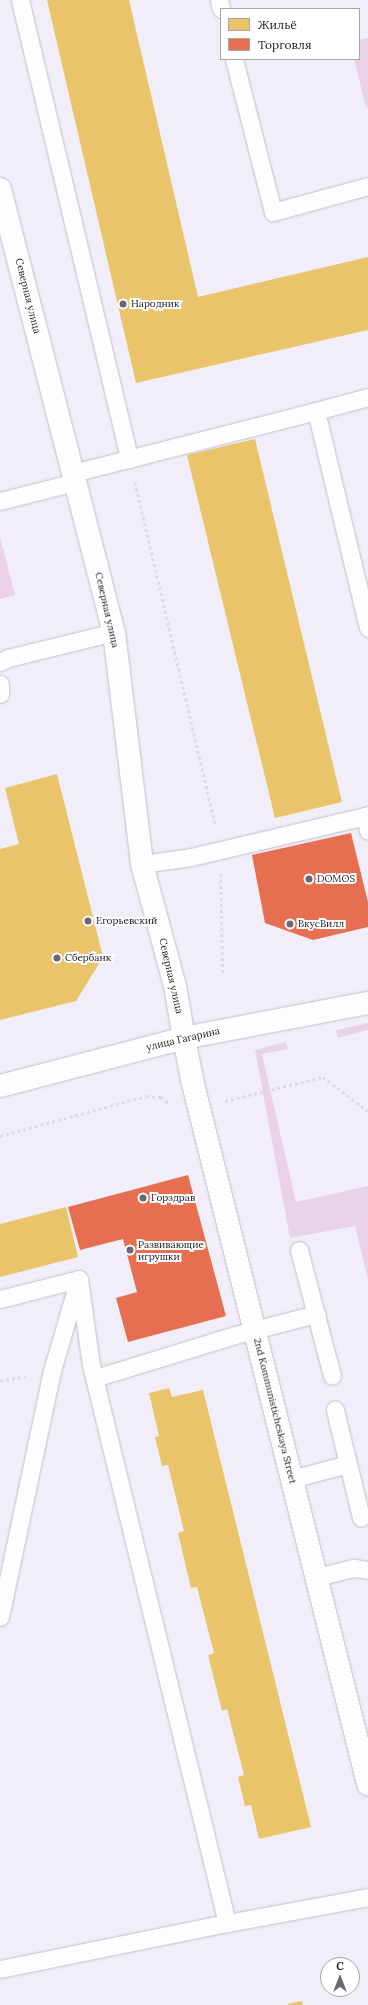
<!DOCTYPE html>
<meta charset="utf-8">
<style>
body{margin:0}
#map{position:relative;width:368px;height:2005px;overflow:hidden;background:#f1eef9;font-family:Lora,serif}
div>[style]{position:absolute}
.green>*{inset:0;background:#e9d2e7}
.homes>*{inset:0;background:#e9c46a}
.shops>*{inset:0;background:#e76f51}
.path>*{height:2.5px;margin-top:-1.25px;transform-origin:0;background:repeating-linear-gradient(90deg,#dcdbdf 0 3px,transparent 0 6px)}
.roads{filter:drop-shadow(0 0 1px #c2bfc8) drop-shadow(0 0 1px #c2bfc8)}
.service>*{height:17px;margin:-8.5px;padding:0 8.5px;transform-origin:8.5px;border-radius:8.5px;background:#fdfcfe}
.minor>*{height:22px;margin:-11px;padding:0 11px;transform-origin:11px;border-radius:11px;background:#fdfcfe}
.tertiary>*{height:22px;margin:-11px;padding:0 11px;transform-origin:11px;border-radius:11px;background:#fdfcfe}
.dots>*{width:11px;height:11px;translate:-50% -50%;box-sizing:border-box;border:2px solid #fff;border-radius:50%}
span{translate:-50% -50%;white-space:nowrap;text-align:center;line-height:1.15;-webkit-text-stroke:4px #fff;paint-order:stroke}
.street-label{font-size:10px;color:#222027}
.poi-label{font-size:10px;color:#222027}
.left{translate:0 -50%;text-align:left}
.legend{position:absolute;left:220px;top:8px;width:140px;height:52px;box-sizing:border-box;background:#fff;border:1px solid #a7a6a9;margin:0;padding:5px 7px;list-style:none;font-size:12px;color:#222027}
.legend li{display:flex;align-items:center;gap:8px;height:20px}
.legend b{width:20px;border:1px solid #a7a6a9}
.north{position:absolute;left:320px;top:1957px;width:40px;height:40px;box-sizing:border-box;background:#fff;border:1px solid #a7a6a9;border-radius:50%;rotate:0deg;font-size:11px;font-weight:700;line-height:16px;text-align:center;color:#222027}
.north::after{content:'';display:block;margin:auto;width:14px;height:18px;background:#6a6870;clip-path:polygon(50% 0,100% 100%,50% 72%,0 100%)}
</style>
<div id="map">
<div class="green">
<i style="clip-path:polygon(368px 38px,368px 107px,366px 108px,354px 59px,359px 59px,359px 40px)"></i>
<i style="clip-path:polygon(0 537px,15px 595px,0 599px)"></i>
<i style="clip-path:polygon(368px 1023px,368px 1030px,338px 1038px,336px 1030px)"></i>
<i style="clip-path:polygon(286px 1042px,288px 1049px,262px 1054px,296px 1202px,368px 1186px,368px 1280px,355px 1226px,290px 1238px,255px 1050px)"></i>
</div>
<div class="homes">
<i style="clip-path:polygon(47px 0,129px 0,198px 297px,368px 257px,368px 330px,136px 383px)"></i>
<i style="clip-path:polygon(255px 439px,342px 802px,275px 818px,187px 455px)"></i>
<i style="clip-path:polygon(57px 774px,103px 957px,76px 1001px,0 1020px,0 849px,19px 844px,5px 788px)"></i>
<i style="clip-path:polygon(66px 1207px,78px 1257px,0 1277px,0 1224px)"></i>
<i style="clip-path:polygon(169px 1388px,172px 1397px,203px 1390px,311px 1827px,259px 1839px,251px 1805px,245px 1806px,238px 1777px,244px 1775px,227px 1709px,222px 1711px,208px 1655px,214px 1653px,197px 1587px,191px 1588px,178px 1533px,184px 1531px,168px 1465px,162px 1466px,155px 1437px,159px 1436px,149px 1393px)"></i>
<i style="clip-path:polygon(302px 2001px,303px 2005px,288px 2005px,288px 2004px)"></i>
</div>
<div class="shops">
<i style="clip-path:polygon(351px 833px,368px 902px,368px 927px,313px 940px,265px 923px,252px 855px)"></i>
<i style="clip-path:polygon(188px 1175px,226px 1316px,128px 1342px,116px 1298px,137px 1292px,123px 1239px,80px 1250px,68px 1207px)"></i>
</div>
<div class="path">
<i style="left:135px;top:482px;width:353px;rotate:76.8deg"></i>
<i style="left:221px;top:874px;width:100px;rotate:88.9deg"></i>
<i style="left:225px;top:1101px;width:101px;rotate:-13.8deg"></i>
<i style="left:323px;top:1077px;width:56px;rotate:37.1deg"></i>
<i style="left:0;top:1136px;width:151px;rotate:-15.3deg"></i>
<i style="left:146px;top:1096px;width:15px;rotate:4deg"></i>
<i style="left:161px;top:1097px;width:11px;rotate:38deg"></i>
<i style="left:0;top:1381px;width:26px;rotate:-11deg"></i>
</div>
<div class="roads">
<div class="service">
<i style="left:20px;top:0;width:472px;rotate:76.6deg"></i>
<i style="left:219px;top:0;width:9px;rotate:77deg"></i>
<i style="left:234px;top:59px;width:158px;rotate:75.7deg"></i>
<i style="left:273px;top:212px;width:98px;rotate:-15.3deg"></i>
<i style="left:316px;top:411px;width:54px;rotate:-15.1deg"></i>
<i style="left:73px;top:473px;width:251px;rotate:-14.3deg"></i>
<i style="left:316px;top:411px;width:223px;rotate:76.5deg"></i>
<i style="left:0;top:501px;width:77px;rotate:-14.2deg"></i>
<i style="left:0;top:662px;width:9px;rotate:-27deg"></i>
<i style="left:8px;top:658px;width:109px;rotate:-13.8deg"></i>
<i style="left:0;top:684px;width:10px;rotate:90deg"></i>
<i style="left:368px;top:815px;width:2px;rotate:153deg"></i>
<i style="left:366px;top:816px;width:15px;rotate:82deg"></i>
<i style="left:142px;top:864px;width:49px;rotate:-8.1deg"></i>
<i style="left:191px;top:857px;width:180px;rotate:-13.2deg"></i>
<i style="left:299px;top:1250px;width:130px;rotate:75.3deg"></i>
<i style="left:79px;top:1279px;width:87px;rotate:82.1deg"></i>
<i style="left:91px;top:1365px;width:574px;rotate:76.3deg"></i>
<i style="left:0;top:1299px;width:81px;rotate:-14.2deg"></i>
<i style="left:95px;top:1378px;width:146px;rotate:-17.1deg"></i>
<i style="left:235px;top:1335px;width:84px;rotate:-14.5deg"></i>
<i style="left:348px;top:1464px;width:55px;rotate:76.2deg"></i>
<i style="left:291px;top:1479px;width:59px;rotate:-14.7deg"></i>
<i style="left:348px;top:1464px;width:56px;rotate:-103.5deg"></i>
<i style="left:317px;top:1577px;width:38px;rotate:-14deg"></i>
<i style="left:354px;top:1568px;width:14px;rotate:8deg"></i>
<i style="left:0;top:1617px;width:251px;rotate:-78.1deg"></i>
<i style="left:52px;top:1371px;width:90px;rotate:-73.8deg"></i>
<i style="left:0;top:1969px;width:232px;rotate:-11.5deg"></i>
<i style="left:227px;top:1923px;width:143px;rotate:-10.4deg"></i>
</div>
<div class="minor">
<i style="left:0;top:189px;width:457px;rotate:75.6deg"></i>
<i style="left:114px;top:632px;width:234px;rotate:83.1deg"></i>
<i style="left:142px;top:864px;width:126px;rotate:74.9deg"></i>
<i style="left:175px;top:986px;width:53px;rotate:80.2deg"></i>
</div>
<div class="tertiary">
<i style="left:184px;top:1038px;width:47px;rotate:78.9deg"></i>
<i style="left:193px;top:1084px;width:722px;rotate:75.96deg"></i>
<i style="left:0;top:1086px;width:190px;rotate:-14.6deg"></i>
<i style="left:184px;top:1038px;width:187px;rotate:-10.8deg"></i>
</div>
</div>
<div class="dots">
<i style="left:123px;top:304px;background:#6a6870"></i>
<i style="left:309px;top:879px;background:#6a6870"></i>
<i style="left:88px;top:921px;background:#6a6870"></i>
<i style="left:290px;top:924px;background:#6a6870"></i>
<i style="left:57px;top:958px;background:#6a6870"></i>
<i style="left:143px;top:1198px;background:#6a6870"></i>
<i style="left:130px;top:1250px;background:#6a6870"></i>
</div>
<div class="street-label">
<span style="left:28px;top:296px;rotate:76deg">Северная улица</span>
<span style="left:107px;top:610px;rotate:77deg">Северная улица</span>
<span style="left:171px;top:976px;rotate:77deg">Северная улица</span>
<span style="left:183px;top:1039px;rotate:-13deg">улица Гагарина</span>
<span style="left:275px;top:1411px;rotate:76deg">2nd Kommunisticheskaya Street</span>
</div>
<div class="poi-label">
<span class="left" style="left:131px;top:304px">Народник</span>
<span class="left" style="left:317px;top:879px">DOMOS</span>
<span class="left" style="left:96px;top:921px">Егорьевский</span>
<span class="left" style="left:298px;top:924px">ВкусВилл</span>
<span class="left" style="left:65px;top:958px">Сбербанк</span>
<span class="left" style="left:151px;top:1198px">Горздрав</span>
<span class="left" style="left:138px;top:1250px">Развивающие<br>игрушки</span>
</div>
<ul class="legend">
<li><b style="height:11px;background:#e9c46a"></b>Жильё</li>
<li><b style="height:11px;background:#e76f51"></b>Торговля</li>
</ul>
<div class="north">С</div>
</div>
